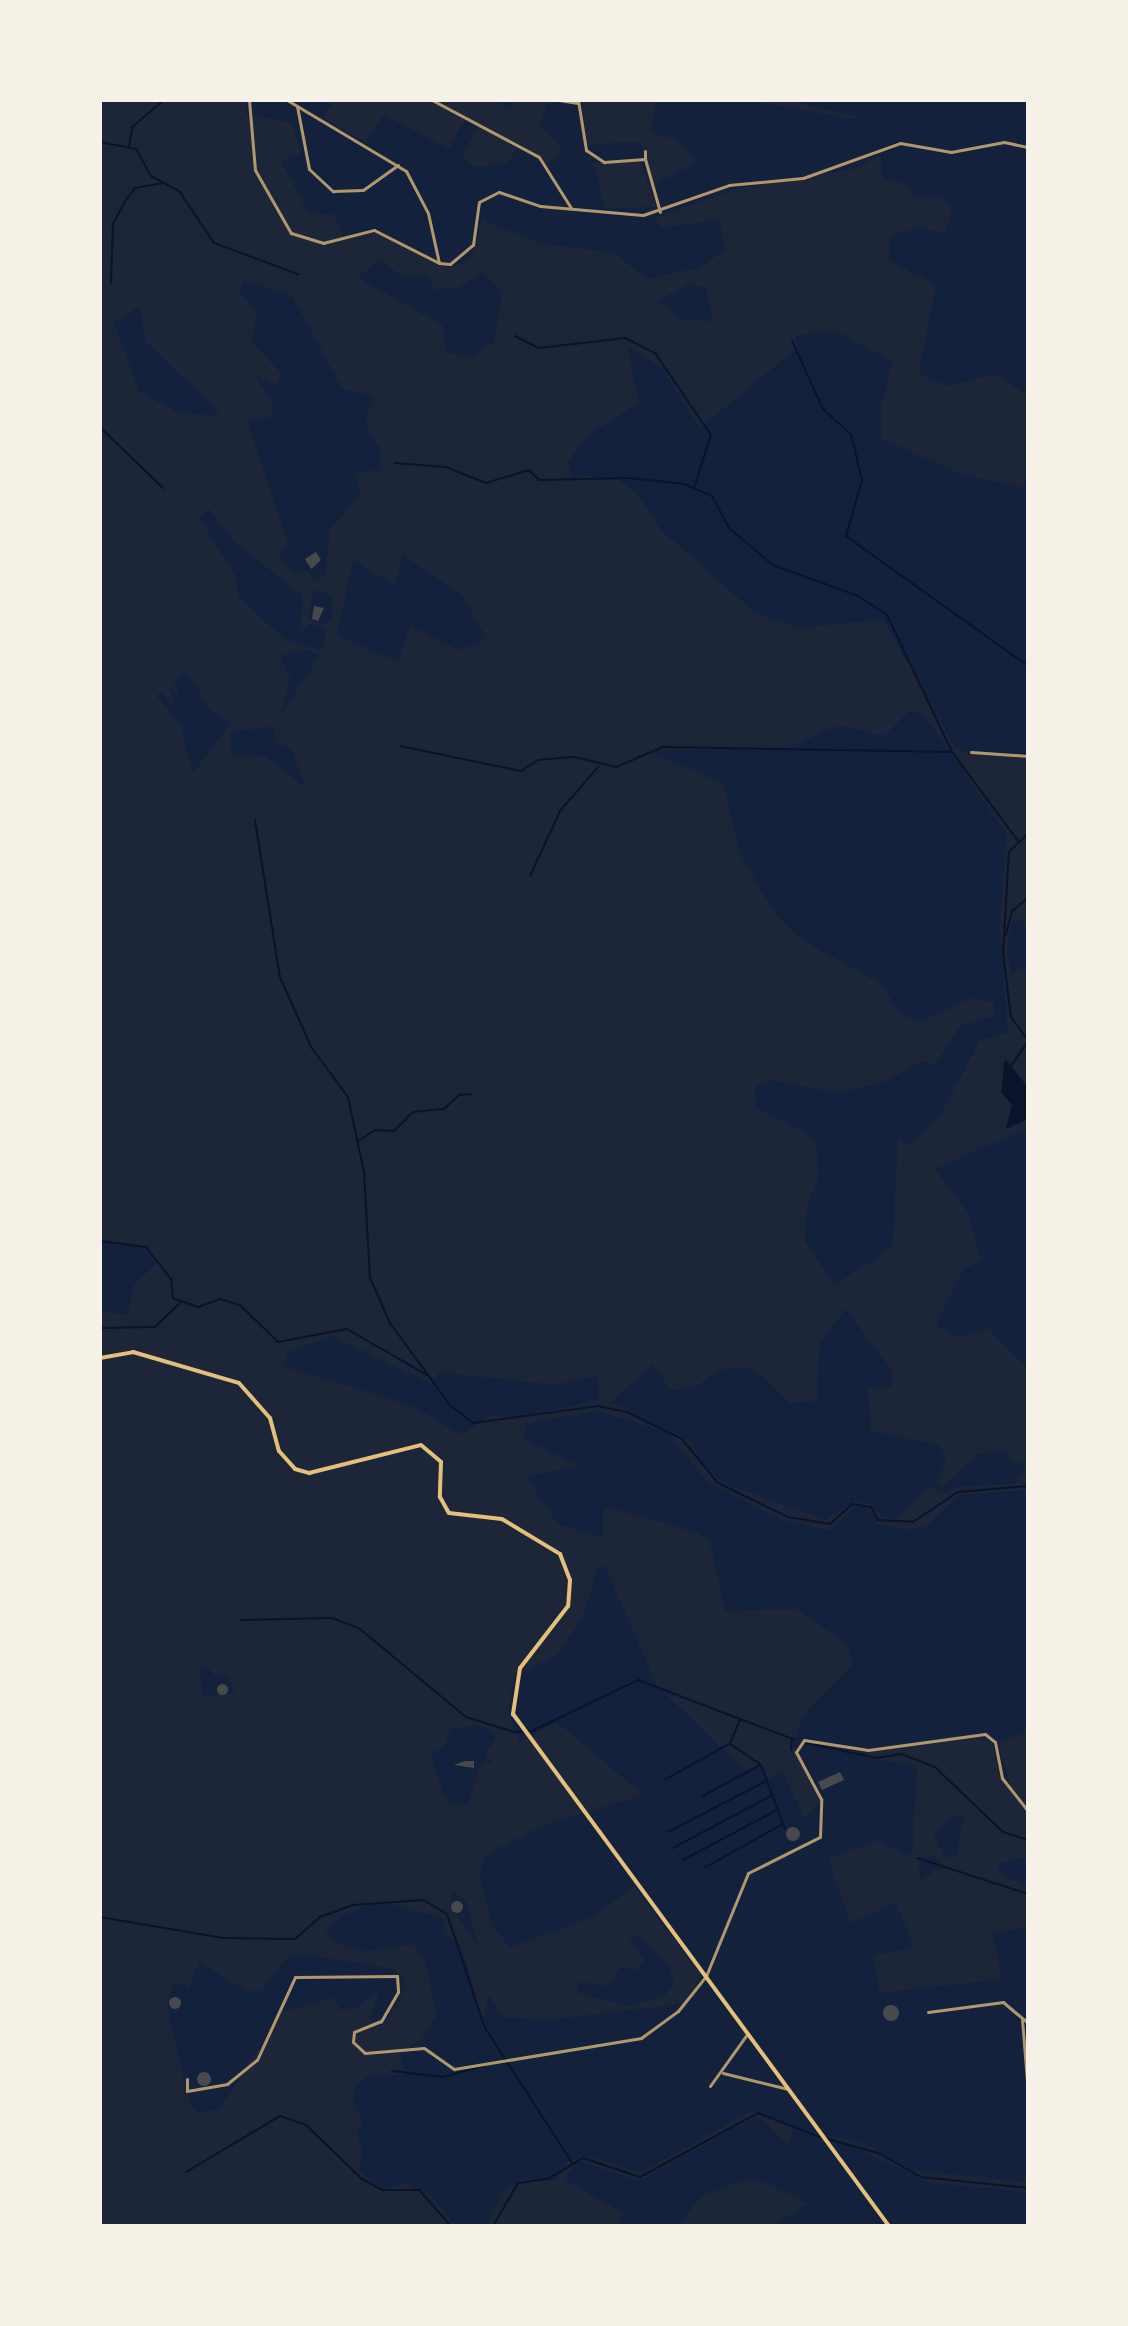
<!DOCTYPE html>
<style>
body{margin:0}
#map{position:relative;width:1128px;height:2326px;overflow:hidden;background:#14213d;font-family:"DM Sans",sans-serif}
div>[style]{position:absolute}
.green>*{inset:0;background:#1d2539}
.water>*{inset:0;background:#0b132b}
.stream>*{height:2px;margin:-1px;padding:0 1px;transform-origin:1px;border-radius:1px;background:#0b132b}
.building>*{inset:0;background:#48494c}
.round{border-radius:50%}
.path>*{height:1px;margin:-0.5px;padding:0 0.5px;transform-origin:0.5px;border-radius:0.5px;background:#e5c07b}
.minor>*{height:3px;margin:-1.5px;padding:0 1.5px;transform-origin:1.5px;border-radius:1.5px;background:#b1986c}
.secondary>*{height:4px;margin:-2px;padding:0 2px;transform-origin:2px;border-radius:2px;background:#e5c07b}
span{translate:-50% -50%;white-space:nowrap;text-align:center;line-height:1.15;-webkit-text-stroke:7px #f6f1e7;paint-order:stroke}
.frame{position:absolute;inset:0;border:102px solid #f6f1e7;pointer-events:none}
</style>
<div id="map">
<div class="green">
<i style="clip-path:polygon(evenodd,100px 100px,247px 100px,245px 114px,292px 123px,302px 154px,281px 161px,307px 211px,334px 215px,345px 239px,378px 232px,439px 266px,463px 264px,473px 253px,482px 219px,538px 243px,615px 253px,646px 279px,698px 268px,726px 250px,719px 219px,662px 228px,654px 218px,740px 188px,857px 168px,881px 155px,883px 179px,905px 184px,913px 197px,943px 197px,952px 210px,945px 234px,922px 227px,891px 235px,889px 261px,936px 284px,919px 374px,948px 386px,995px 374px,1028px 395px,1024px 488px,964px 475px,882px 439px,881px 406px,893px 361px,836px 331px,795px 335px,797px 348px,700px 428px,661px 367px,627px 346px,639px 403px,583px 438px,568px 463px,574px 481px,578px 475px,619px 480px,638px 495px,661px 530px,754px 612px,801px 628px,883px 619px,953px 744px,966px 753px,1028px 757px,1028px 923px,1013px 918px,1007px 948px,1012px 974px,1019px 968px,1028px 977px,1028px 1087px,1000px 1061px,1012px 1105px,1006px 1128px,1028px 1119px,1028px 1128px,935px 1169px,969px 1214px,981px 1260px,963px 1270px,936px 1326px,956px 1337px,989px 1329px,1028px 1370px,1028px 1463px,1013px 1463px,1008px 1451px,977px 1454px,942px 1488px,936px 1482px,947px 1460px,940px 1446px,870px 1430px,868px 1386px,892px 1388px,891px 1369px,846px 1309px,820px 1342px,817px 1401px,790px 1403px,752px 1367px,717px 1370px,695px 1388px,670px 1390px,653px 1364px,611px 1402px,691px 1441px,700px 1461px,724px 1483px,825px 1520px,854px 1502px,870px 1503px,883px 1518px,898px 1519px,931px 1486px,940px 1495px,959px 1486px,1016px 1484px,1028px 1465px,1028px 1490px,960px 1495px,926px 1526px,911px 1530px,879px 1524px,866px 1506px,855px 1506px,831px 1531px,782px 1520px,706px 1481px,668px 1432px,595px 1411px,526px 1424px,524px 1439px,578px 1466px,526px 1477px,558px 1524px,603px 1538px,603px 1509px,611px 1508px,699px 1533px,710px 1542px,725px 1611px,796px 1609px,848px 1645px,853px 1664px,803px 1715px,793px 1744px,820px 1800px,805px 1819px,782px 1771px,768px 1779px,762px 1766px,746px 1771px,657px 1686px,605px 1566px,599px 1565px,583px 1618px,556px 1655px,514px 1677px,508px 1711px,519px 1742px,557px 1722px,643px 1795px,542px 1826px,486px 1854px,480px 1874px,491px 1924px,510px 1947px,593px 1917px,634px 1886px,702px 1976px,685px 2003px,550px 2020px,506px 2018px,488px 1995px,483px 2028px,462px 1946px,445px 1933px,442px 1918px,379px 1901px,340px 1917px,326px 1932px,331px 1941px,362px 1951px,413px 1945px,426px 1964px,437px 2015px,421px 2040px,399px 2052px,406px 2075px,368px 2076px,357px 2084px,353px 2098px,363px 2124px,356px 2128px,363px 2155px,358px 2170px,383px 2189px,407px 2183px,434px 2198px,454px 2226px,100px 2226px,100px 1311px,128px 1315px,134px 1285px,156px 1264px,145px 1248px,100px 1242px,100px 100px,381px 260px,405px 279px,426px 274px,435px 290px,459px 287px,482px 272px,502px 292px,494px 342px,471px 358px,446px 352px,443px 326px,357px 277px,381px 260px,100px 100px,244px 281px,291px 295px,343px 389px,374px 395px,365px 423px,380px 448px,380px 470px,355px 473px,360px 495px,330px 530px,325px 574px,317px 580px,303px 569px,293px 573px,279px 558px,288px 543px,248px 422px,272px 416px,274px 407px,254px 374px,276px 385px,282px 374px,252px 343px,256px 314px,239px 290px,244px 281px,100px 100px,688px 284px,706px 287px,713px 321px,682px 320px,657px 301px,688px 284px,100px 100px,139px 306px,146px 342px,219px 411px,214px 416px,177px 412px,139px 392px,114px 322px,139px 306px,100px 100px,208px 508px,238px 545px,302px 595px,300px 632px,311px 624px,326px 629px,322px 651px,283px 638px,238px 596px,236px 577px,200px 519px,208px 508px,100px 100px,402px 554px,462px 595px,487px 639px,459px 650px,410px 626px,399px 662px,337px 635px,353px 560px,395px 585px,402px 554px,100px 100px,314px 589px,332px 596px,332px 619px,323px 626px,308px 619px,314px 589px,100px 100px,309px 650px,320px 655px,280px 717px,290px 678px,280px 656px,309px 650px,100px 100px,185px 669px,212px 712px,231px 723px,193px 773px,181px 727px,156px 695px,163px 692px,174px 710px,170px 683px,183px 707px,174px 682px,185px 669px,100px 100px,910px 710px,924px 715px,1006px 833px,1000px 928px,1008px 1033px,980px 1040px,938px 1120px,910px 1145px,898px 1139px,892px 1248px,835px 1285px,805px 1242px,806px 1208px,819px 1176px,816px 1146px,804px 1131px,756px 1108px,755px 1087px,771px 1080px,838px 1093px,884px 1082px,922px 1061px,935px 1065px,960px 1026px,995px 1016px,994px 1003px,972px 998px,919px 1022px,901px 1015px,881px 984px,802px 940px,773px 911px,739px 852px,724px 784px,649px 751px,790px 748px,838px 725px,884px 736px,910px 710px,100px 100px,274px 726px,276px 742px,291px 749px,306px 788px,265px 756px,230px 755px,230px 732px,274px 726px,100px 100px,332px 1336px,432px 1384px,439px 1372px,556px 1385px,597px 1376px,599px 1400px,514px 1418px,491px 1415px,461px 1435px,413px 1406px,283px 1366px,289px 1351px,332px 1336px,100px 100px,205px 1665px,216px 1676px,228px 1674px,234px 1693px,204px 1696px,199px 1671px,205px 1665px,100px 100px,480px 1725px,496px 1736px,485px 1756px,492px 1761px,478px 1768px,469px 1804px,452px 1803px,444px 1797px,431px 1752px,443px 1748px,450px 1729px,480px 1725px,100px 100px,453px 1890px,467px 1903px,478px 1946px,449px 1906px,453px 1890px,100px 100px,638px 1935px,669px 1966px,674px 1984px,664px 1996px,630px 2006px,577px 1993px,580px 1982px,608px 1986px,621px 1966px,637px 1970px,645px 1959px,629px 1941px,638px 1935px,100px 100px,301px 1954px,390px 1968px,404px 1977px,403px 1995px,382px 2026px,370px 2019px,381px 1987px,356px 2008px,341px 2010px,334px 1998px,282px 2012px,220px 2109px,198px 2113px,190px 2104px,167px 2008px,174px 1981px,189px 1988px,199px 1961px,247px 1991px,261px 1991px,285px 1960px,301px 1954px)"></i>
<i style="clip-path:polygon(334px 100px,492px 100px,511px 110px,516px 100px,550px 100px,539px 124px,562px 148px,549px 163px,520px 143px,507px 164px,473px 167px,462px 156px,478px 127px,465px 119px,449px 149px,384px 115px,365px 142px,323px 118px)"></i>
<i style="clip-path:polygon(582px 100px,655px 100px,652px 133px,677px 141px,698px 162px,654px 184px,640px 142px,587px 144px)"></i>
<i style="clip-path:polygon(745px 100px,787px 100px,867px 119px,847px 118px)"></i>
<i style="clip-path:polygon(641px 162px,656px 207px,605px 208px,593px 163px)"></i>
<i style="clip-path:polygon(1028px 1730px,1028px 1807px,1012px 1790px,998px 1743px)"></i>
<i style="clip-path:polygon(evenodd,971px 1736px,993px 1743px,1000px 1778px,1028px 1813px,1028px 1857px,999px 1863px,997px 1871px,1028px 1888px,1028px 1927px,993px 1934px,1002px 1979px,879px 1993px,873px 1956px,914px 1947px,896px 1903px,850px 1923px,828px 1858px,879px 1841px,912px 1857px,917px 1765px,870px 1759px,867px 1752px,971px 1736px,957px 1815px,964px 1817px,957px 1855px,945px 1858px,933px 1833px,957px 1815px,971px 1736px,935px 1855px,944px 1867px,920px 1880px,917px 1860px,935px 1855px)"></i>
<i style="clip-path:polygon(753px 2110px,822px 2140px,793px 2129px,787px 2145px,761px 2119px,751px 2119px,639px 2181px,579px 2161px,564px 2180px,620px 2211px,621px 2226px,486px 2226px,503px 2192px,522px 2179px,557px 2180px,568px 2161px,590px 2156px,640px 2173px)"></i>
<i style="clip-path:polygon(824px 2134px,865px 2144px,911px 2170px,1028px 2182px,1028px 2192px,931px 2183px)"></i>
<i style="clip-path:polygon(752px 2177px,810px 2203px,771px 2226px,678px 2226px,700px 2197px)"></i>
</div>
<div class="water">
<i style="clip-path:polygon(1005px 1059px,1028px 1087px,1028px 1119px,1006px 1129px,1012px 1105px,1001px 1092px)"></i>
</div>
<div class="stream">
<i style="left:100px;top:142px;width:37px;rotate:11deg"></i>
<i style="left:136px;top:149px;width:31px;rotate:61deg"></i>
<i style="left:151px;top:176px;width:32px;rotate:28deg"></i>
<i style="left:179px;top:191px;width:63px;rotate:56.1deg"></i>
<i style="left:214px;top:243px;width:90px;rotate:20.3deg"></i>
<i style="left:129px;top:147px;width:20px;rotate:-81deg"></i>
<i style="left:132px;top:127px;width:42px;rotate:-40.2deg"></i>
<i style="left:111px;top:283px;width:59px;rotate:-88.1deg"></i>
<i style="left:113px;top:224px;width:24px;rotate:-62deg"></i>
<i style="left:124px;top:203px;width:19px;rotate:-54deg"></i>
<i style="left:135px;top:188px;width:29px;rotate:-10deg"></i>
<i style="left:515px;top:336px;width:27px;rotate:27deg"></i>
<i style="left:539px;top:348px;width:87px;rotate:-6.6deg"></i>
<i style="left:625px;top:338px;width:34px;rotate:27deg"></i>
<i style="left:655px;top:353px;width:99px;rotate:55.7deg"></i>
<i style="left:711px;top:435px;width:56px;rotate:107.8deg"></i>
<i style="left:792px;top:341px;width:75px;rotate:65.5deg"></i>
<i style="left:823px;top:409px;width:38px;rotate:42deg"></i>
<i style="left:851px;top:434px;width:47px;rotate:76.6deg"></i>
<i style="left:862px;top:480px;width:58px;rotate:105.9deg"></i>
<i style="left:846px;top:536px;width:224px;rotate:35.5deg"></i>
<i style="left:100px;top:427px;width:88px;rotate:44.1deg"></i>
<i style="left:395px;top:463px;width:51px;rotate:4.5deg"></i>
<i style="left:446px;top:467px;width:43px;rotate:21.8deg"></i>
<i style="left:486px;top:483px;width:45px;rotate:-16.8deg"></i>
<i style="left:529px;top:470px;width:14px;rotate:45deg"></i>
<i style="left:539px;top:480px;width:91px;rotate:-1.3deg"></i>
<i style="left:630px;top:478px;width:54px;rotate:6.3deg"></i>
<i style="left:684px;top:484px;width:30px;rotate:23deg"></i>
<i style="left:712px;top:496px;width:36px;rotate:62deg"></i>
<i style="left:729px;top:528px;width:57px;rotate:40.1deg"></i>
<i style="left:773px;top:565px;width:90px;rotate:20deg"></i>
<i style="left:858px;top:596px;width:35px;rotate:33deg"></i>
<i style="left:887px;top:615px;width:152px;rotate:64.6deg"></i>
<i style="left:400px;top:746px;width:124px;rotate:11.7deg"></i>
<i style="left:521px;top:771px;width:20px;rotate:-33deg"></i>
<i style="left:538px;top:760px;width:36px;rotate:-5deg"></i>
<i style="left:574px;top:757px;width:43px;rotate:13.4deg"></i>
<i style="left:616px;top:767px;width:51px;rotate:-23.1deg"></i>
<i style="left:663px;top:747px;width:289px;rotate:1deg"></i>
<i style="left:952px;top:752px;width:111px;rotate:53.4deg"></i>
<i style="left:255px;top:820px;width:159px;rotate:81deg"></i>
<i style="left:280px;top:977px;width:77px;rotate:66.1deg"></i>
<i style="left:311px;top:1047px;width:62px;rotate:53.5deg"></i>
<i style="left:348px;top:1097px;width:77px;rotate:78deg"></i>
<i style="left:364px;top:1172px;width:106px;rotate:86.8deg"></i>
<i style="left:370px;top:1278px;width:49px;rotate:66deg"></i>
<i style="left:390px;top:1323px;width:102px;rotate:53.8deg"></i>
<i style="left:450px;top:1405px;width:29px;rotate:38deg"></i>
<i style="left:473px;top:1423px;width:126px;rotate:-7.7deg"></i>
<i style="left:598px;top:1406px;width:30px;rotate:12deg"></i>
<i style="left:627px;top:1412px;width:61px;rotate:26.1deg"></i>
<i style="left:682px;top:1439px;width:57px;rotate:50.7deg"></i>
<i style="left:718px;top:1483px;width:78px;rotate:25.9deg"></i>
<i style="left:788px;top:1517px;width:43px;rotate:9.5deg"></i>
<i style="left:830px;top:1524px;width:30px;rotate:-42deg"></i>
<i style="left:852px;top:1504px;width:19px;rotate:9deg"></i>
<i style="left:871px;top:1507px;width:15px;rotate:62deg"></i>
<i style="left:878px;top:1520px;width:35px;rotate:3deg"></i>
<i style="left:913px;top:1522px;width:54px;rotate:-33.7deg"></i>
<i style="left:958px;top:1492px;width:70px;rotate:-4.9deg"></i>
<i style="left:1028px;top:834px;width:26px;rotate:137deg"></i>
<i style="left:1009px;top:852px;width:101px;rotate:93.4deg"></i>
<i style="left:1003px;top:953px;width:64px;rotate:82.9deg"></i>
<i style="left:1011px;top:1017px;width:29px;rotate:54deg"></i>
<i style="left:530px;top:876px;width:72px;rotate:-65.2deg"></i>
<i style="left:560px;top:811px;width:58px;rotate:-49.2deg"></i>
<i style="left:1006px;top:935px;width:25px;rotate:-76deg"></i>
<i style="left:1012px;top:911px;width:21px;rotate:-39deg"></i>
<i style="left:1011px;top:1066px;width:29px;rotate:-56deg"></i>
<i style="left:358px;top:1141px;width:20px;rotate:-33deg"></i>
<i style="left:375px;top:1130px;width:19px;rotate:3deg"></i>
<i style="left:394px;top:1131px;width:27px;rotate:-45deg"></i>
<i style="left:413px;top:1112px;width:31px;rotate:-6deg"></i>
<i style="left:444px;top:1109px;width:21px;rotate:-43deg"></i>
<i style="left:459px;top:1095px;width:12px;rotate:-5deg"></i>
<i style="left:100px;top:1241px;width:46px;rotate:7.4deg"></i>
<i style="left:146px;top:1247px;width:41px;rotate:52deg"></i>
<i style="left:171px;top:1279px;width:19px;rotate:84deg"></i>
<i style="left:173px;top:1298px;width:27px;rotate:20deg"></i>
<i style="left:198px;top:1307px;width:23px;rotate:-20deg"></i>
<i style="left:220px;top:1299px;width:21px;rotate:17deg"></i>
<i style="left:240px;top:1305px;width:53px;rotate:44.2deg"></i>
<i style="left:278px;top:1342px;width:70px;rotate:-10.7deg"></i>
<i style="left:347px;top:1329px;width:92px;rotate:29.9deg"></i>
<i style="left:100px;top:1328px;width:55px;rotate:-1deg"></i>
<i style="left:155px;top:1327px;width:36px;rotate:-44deg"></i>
<i style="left:241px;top:1620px;width:91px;rotate:-1.3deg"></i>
<i style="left:332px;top:1618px;width:30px;rotate:21deg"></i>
<i style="left:360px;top:1629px;width:138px;rotate:39.7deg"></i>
<i style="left:466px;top:1717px;width:50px;rotate:17.4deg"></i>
<i style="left:514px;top:1732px;width:18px;rotate:-3deg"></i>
<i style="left:532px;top:1731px;width:118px;rotate:-25.7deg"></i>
<i style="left:638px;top:1680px;width:168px;rotate:20.9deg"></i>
<i style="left:740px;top:1720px;width:26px;rotate:113deg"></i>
<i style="left:730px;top:1744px;width:37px;rotate:34deg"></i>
<i style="left:761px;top:1765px;width:68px;rotate:69.4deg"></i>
<i style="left:806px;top:1743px;width:72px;rotate:12.1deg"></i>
<i style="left:876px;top:1758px;width:26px;rotate:-9deg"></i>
<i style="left:902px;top:1754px;width:37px;rotate:22deg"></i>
<i style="left:936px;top:1768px;width:93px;rotate:43.7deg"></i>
<i style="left:1003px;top:1832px;width:26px;rotate:18deg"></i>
<i style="left:791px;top:1750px;width:11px;rotate:-85deg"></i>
<i style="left:664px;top:1780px;width:74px;rotate:-29deg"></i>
<i style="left:703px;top:1796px;width:65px;rotate:-28.5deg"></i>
<i style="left:668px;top:1832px;width:110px;rotate:-27.5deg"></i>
<i style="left:673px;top:1848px;width:111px;rotate:-28deg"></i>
<i style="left:917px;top:1858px;width:117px;rotate:18deg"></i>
<i style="left:683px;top:1860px;width:106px;rotate:-28deg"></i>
<i style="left:704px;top:1868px;width:90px;rotate:-29.1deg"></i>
<i style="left:100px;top:1917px;width:125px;rotate:9.7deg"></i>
<i style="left:223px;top:1938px;width:72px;rotate:0.8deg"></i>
<i style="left:295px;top:1939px;width:33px;rotate:-41deg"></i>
<i style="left:320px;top:1917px;width:35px;rotate:-20deg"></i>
<i style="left:353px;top:1905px;width:70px;rotate:-4.1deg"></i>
<i style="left:423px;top:1900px;width:28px;rotate:30deg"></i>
<i style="left:447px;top:1914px;width:120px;rotate:71.6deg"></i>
<i style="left:485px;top:2028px;width:162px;rotate:57.1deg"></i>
<i style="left:392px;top:2071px;width:51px;rotate:6.7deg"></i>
<i style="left:443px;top:2077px;width:42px;rotate:-15deg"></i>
<i style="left:828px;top:2139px;width:52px;rotate:15.6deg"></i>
<i style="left:878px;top:2153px;width:49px;rotate:29.2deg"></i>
<i style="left:921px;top:2177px;width:108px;rotate:5.9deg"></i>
<i style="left:186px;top:2172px;width:109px;rotate:-30.8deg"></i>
<i style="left:280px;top:2116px;width:28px;rotate:19deg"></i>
<i style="left:306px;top:2125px;width:78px;rotate:44deg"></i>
<i style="left:362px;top:2179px;width:24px;rotate:28deg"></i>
<i style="left:383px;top:2190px;width:36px"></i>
<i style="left:419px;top:2190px;width:48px;rotate:48.4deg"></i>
<i style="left:493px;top:2226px;width:50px;rotate:-59.8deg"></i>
<i style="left:518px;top:2183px;width:30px;rotate:-8deg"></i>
<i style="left:548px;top:2179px;width:41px;rotate:-31deg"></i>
<i style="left:583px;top:2158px;width:60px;rotate:18.4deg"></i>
<i style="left:640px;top:2177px;width:134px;rotate:-28.5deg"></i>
<i style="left:758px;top:2113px;width:69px;rotate:21.3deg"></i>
</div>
<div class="building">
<i style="clip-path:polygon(316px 552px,321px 560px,311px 569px,305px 559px)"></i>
<i style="clip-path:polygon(314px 606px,324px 608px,318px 621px,312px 619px)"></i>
<i class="round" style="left:216.5px;top:1683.5px;width:11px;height:11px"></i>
<i style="clip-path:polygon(474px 1761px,474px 1768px,454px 1765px,465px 1761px)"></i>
<i style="clip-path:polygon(840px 1772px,844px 1780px,822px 1790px,818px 1782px)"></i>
<i class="round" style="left:786px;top:1827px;width:14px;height:14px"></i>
<i class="round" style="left:451px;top:1901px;width:12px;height:12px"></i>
<i class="round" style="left:169px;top:1997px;width:12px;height:12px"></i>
<i class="round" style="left:883px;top:2005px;width:16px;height:16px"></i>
<i class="round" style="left:197px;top:2072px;width:14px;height:14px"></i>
</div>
<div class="path">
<i style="left:1028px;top:593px;width:78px;rotate:90deg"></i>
</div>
<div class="minor">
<i style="left:249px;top:100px;width:70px;rotate:85.1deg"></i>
<i style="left:255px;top:170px;width:73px;rotate:60.3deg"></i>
<i style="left:291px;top:233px;width:34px;rotate:17deg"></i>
<i style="left:323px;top:243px;width:53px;rotate:-14.3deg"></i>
<i style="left:374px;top:230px;width:73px;rotate:26.9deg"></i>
<i style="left:287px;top:100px;width:139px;rotate:30.8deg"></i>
<i style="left:406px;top:171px;width:47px;rotate:62.4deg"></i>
<i style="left:428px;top:213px;width:51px;rotate:77.6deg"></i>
<i style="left:439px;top:263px;width:11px;rotate:5deg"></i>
<i style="left:450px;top:264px;width:30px;rotate:-40deg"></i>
<i style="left:473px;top:245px;width:43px;rotate:-82.1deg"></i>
<i style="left:479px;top:202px;width:22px;rotate:-27deg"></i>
<i style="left:499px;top:192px;width:43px;rotate:18.9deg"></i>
<i style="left:540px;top:206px;width:103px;rotate:5deg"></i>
<i style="left:643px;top:215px;width:91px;rotate:-19.2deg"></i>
<i style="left:729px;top:185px;width:74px;rotate:-5.4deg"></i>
<i style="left:803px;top:178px;width:103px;rotate:-19.8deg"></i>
<i style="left:900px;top:143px;width:52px;rotate:10deg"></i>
<i style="left:951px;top:152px;width:54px;rotate:-10.7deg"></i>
<i style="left:1004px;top:142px;width:25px;rotate:12deg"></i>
<i style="left:432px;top:100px;width:121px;rotate:28deg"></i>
<i style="left:539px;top:157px;width:60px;rotate:57.9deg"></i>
<i style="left:559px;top:100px;width:19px;rotate:9deg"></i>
<i style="left:578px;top:100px;width:51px;rotate:80.9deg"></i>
<i style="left:586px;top:150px;width:22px;rotate:34deg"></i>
<i style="left:604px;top:162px;width:41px;rotate:-4.2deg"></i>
<i style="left:645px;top:159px;width:55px;rotate:74.2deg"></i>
<i style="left:297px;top:106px;width:64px;rotate:79.2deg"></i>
<i style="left:309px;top:169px;width:33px;rotate:43deg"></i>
<i style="left:333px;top:191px;width:30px;rotate:-2deg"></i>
<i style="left:363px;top:190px;width:43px;rotate:-35.5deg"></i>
<i style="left:645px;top:159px;width:8px;rotate:-90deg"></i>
<i style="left:971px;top:752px;width:57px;rotate:4deg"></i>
<i style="left:928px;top:2012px;width:76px;rotate:-7.6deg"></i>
<i style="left:1003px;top:2002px;width:33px;rotate:40deg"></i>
<i style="left:1022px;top:2019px;width:74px;rotate:85.4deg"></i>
<i style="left:723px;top:2073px;width:67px;rotate:13.8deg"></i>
<i style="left:187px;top:2079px;width:12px;rotate:90deg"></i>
<i style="left:187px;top:2091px;width:41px;rotate:-9.9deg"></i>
<i style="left:227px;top:2084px;width:38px;rotate:-39deg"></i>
<i style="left:257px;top:2060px;width:91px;rotate:-65.4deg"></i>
<i style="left:295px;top:1977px;width:102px;rotate:-0.6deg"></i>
<i style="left:397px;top:1976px;width:16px;rotate:86deg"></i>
<i style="left:398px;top:1992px;width:34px;rotate:120deg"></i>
<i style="left:381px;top:2021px;width:29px;rotate:158deg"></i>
<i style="left:354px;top:2032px;width:10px;rotate:96deg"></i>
<i style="left:353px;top:2042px;width:16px;rotate:43deg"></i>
<i style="left:365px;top:2053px;width:59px;rotate:-4.8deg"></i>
<i style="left:424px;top:2048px;width:37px;rotate:35deg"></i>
<i style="left:454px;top:2069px;width:190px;rotate:-9.4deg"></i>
<i style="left:641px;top:2038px;width:46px;rotate:-36.1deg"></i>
<i style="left:678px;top:2011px;width:45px;rotate:-51.3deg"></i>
<i style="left:706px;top:1976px;width:111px;rotate:-67.8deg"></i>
<i style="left:748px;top:1873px;width:80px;rotate:-26.6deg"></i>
<i style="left:820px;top:1837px;width:38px;rotate:-88deg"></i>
<i style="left:821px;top:1799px;width:53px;rotate:-118deg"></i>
<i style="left:796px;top:1752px;width:14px;rotate:-56deg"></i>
<i style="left:804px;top:1740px;width:65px;rotate:8.9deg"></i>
<i style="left:868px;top:1750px;width:118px;rotate:-7.8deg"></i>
<i style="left:985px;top:1734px;width:13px;rotate:39deg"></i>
<i style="left:995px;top:1742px;width:37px;rotate:79deg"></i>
<i style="left:1002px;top:1778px;width:42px;rotate:51.8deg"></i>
<i style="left:710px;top:2086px;width:65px;rotate:-54.4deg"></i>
</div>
<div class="secondary">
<i style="left:100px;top:1358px;width:34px;rotate:-10deg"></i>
<i style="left:133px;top:1352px;width:110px;rotate:16.3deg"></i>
<i style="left:239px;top:1383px;width:47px;rotate:48.5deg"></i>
<i style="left:270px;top:1418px;width:34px;rotate:75deg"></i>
<i style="left:279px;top:1451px;width:24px;rotate:48deg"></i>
<i style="left:295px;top:1469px;width:15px;rotate:16deg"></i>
<i style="left:309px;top:1473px;width:115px;rotate:-14deg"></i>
<i style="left:421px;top:1445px;width:26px;rotate:40deg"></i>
<i style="left:441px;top:1462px;width:35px;rotate:92deg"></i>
<i style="left:440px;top:1497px;width:18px;rotate:61deg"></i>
<i style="left:449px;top:1513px;width:53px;rotate:6.5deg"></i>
<i style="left:502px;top:1519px;width:68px;rotate:31.1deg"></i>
<i style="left:560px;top:1554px;width:28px;rotate:69deg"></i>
<i style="left:570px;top:1580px;width:26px;rotate:94deg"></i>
<i style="left:568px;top:1606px;width:78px;rotate:127.7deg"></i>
<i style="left:520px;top:1668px;width:47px;rotate:98.7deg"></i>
<i style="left:513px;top:1714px;width:635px;rotate:53.71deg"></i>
</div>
<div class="frame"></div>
</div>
